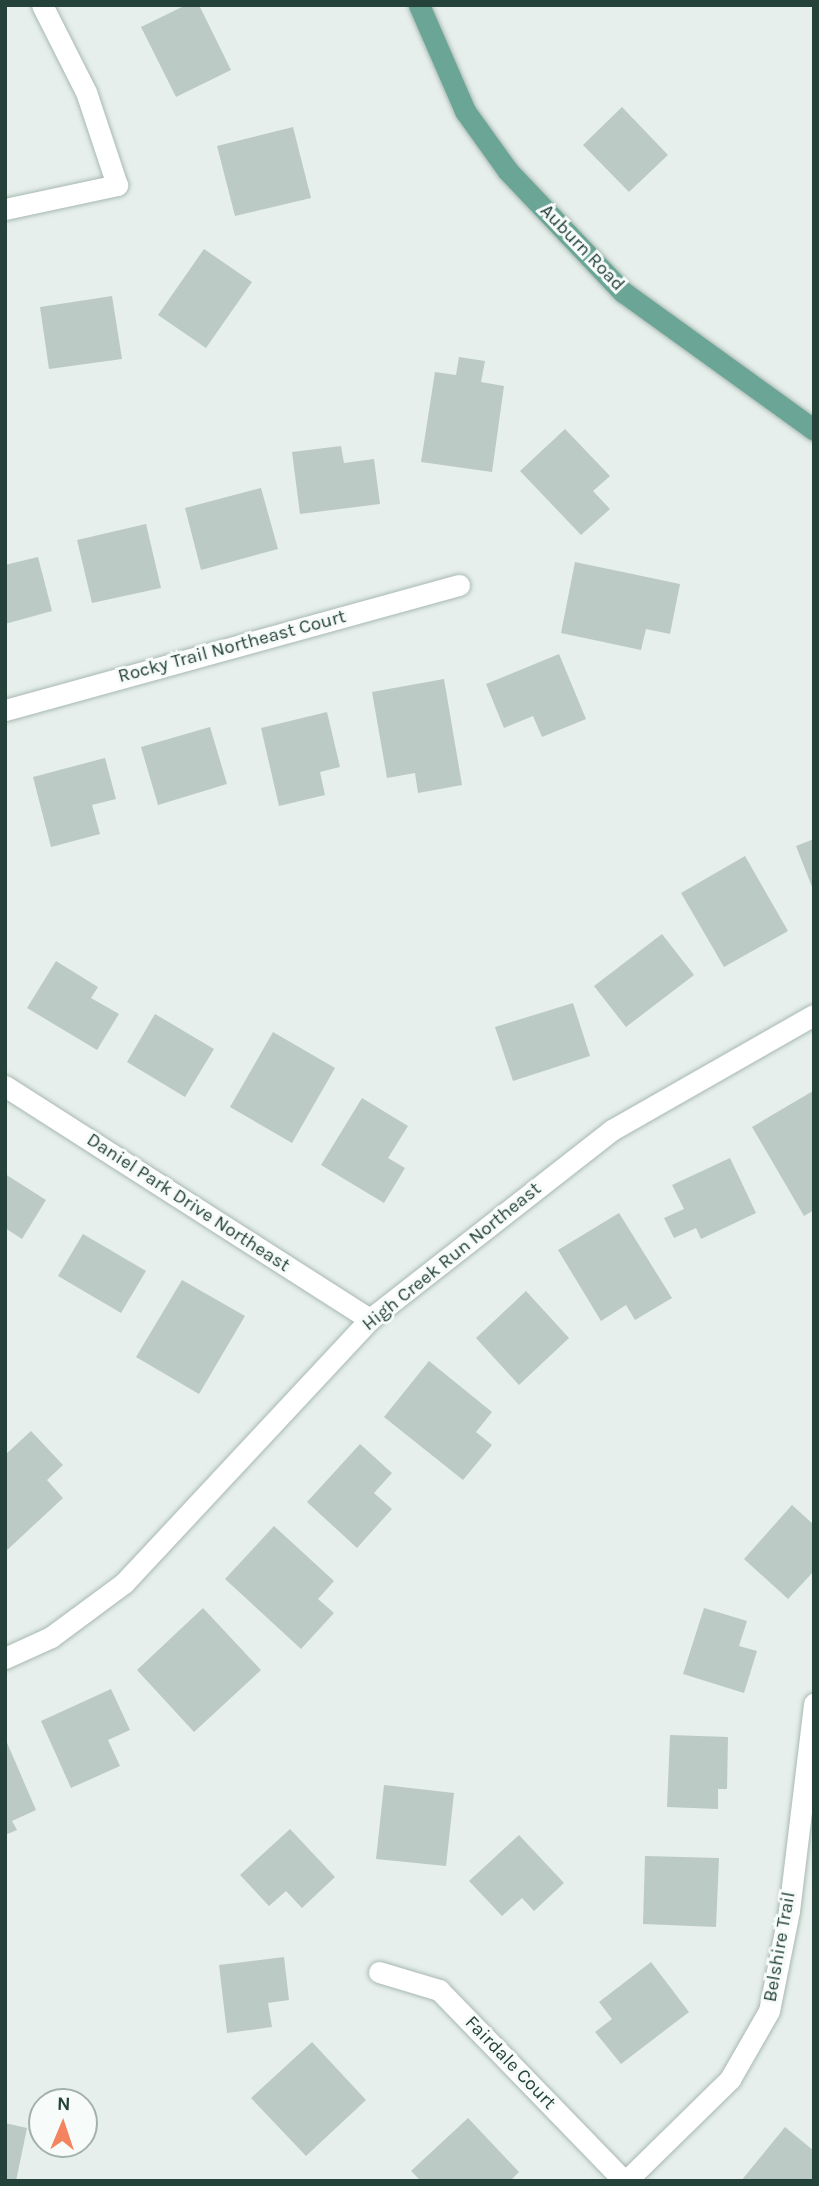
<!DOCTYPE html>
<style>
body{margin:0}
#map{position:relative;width:819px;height:2186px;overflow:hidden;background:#e6efeb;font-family:Karla,sans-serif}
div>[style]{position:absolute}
.building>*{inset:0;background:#bbcac4}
.roads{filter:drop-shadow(0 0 2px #a8b8b2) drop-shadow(0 0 2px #a8b8b2)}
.minor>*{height:21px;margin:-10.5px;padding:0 10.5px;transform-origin:10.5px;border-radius:10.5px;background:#fff}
.primary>*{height:21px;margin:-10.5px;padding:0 10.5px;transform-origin:10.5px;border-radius:10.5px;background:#6aa596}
span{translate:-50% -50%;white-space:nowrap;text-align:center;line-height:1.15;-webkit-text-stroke:6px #f7fbf9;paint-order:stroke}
.street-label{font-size:19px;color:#24423a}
.frame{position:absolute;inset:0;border:7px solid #24423a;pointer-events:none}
.north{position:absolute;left:28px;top:2088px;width:70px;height:70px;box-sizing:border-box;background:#f7fbf9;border:2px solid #a3b1ad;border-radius:50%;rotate:2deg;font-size:19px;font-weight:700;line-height:28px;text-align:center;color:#24423a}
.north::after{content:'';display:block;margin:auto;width:24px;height:32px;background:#f4845f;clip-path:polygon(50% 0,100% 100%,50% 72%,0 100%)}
</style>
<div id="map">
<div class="building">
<i style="clip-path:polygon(186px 5px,199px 5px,231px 70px,176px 97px,141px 27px)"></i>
<i style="clip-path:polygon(622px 107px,668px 155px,629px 192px,583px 145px)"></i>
<i style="clip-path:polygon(293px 127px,311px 198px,235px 216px,217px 146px)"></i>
<i style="clip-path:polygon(204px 249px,252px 282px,206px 348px,158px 315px)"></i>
<i style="clip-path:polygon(112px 296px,122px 359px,49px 369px,40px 307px)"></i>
<i style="clip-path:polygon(459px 357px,485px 361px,481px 382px,504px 386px,492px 472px,421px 462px,435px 372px,456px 375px)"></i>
<i style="clip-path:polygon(565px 429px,610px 476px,593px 491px,610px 509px,581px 535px,520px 471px)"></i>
<i style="clip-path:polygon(341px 446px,344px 463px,374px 459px,380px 504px,300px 514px,292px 452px)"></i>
<i style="clip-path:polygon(261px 488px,278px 549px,201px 570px,185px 508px)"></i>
<i style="clip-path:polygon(146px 524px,161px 588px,92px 603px,77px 540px)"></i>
<i style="clip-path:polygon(38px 557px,52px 611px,5px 624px,5px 565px)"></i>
<i style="clip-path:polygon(575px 562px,680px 584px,670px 634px,646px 629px,641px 650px,561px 633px)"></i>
<i style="clip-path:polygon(559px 654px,586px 719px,542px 737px,533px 716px,504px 728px,486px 684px)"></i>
<i style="clip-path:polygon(444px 679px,462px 785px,418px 793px,415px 773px,387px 778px,372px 692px)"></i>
<i style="clip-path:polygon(327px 712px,340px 767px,320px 772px,325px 795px,279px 806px,261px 728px)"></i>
<i style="clip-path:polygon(210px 727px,227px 784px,158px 805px,141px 747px)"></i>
<i style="clip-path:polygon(105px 758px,116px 799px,92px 805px,100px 834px,51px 847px,33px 777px)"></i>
<i style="clip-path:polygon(814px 839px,814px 892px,796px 846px)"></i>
<i style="clip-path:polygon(745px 856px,788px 931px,724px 967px,681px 893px)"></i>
<i style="clip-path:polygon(662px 934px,694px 975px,626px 1027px,594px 986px)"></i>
<i style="clip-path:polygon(56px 961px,98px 987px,91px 998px,119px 1014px,97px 1050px,27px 1008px)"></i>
<i style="clip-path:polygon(573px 1003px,590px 1056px,513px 1081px,495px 1027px)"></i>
<i style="clip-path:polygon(155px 1014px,214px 1049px,185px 1097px,127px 1062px)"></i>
<i style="clip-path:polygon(273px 1032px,335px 1068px,292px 1143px,230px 1107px)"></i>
<i style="clip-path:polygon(813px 1091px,814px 1210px,804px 1216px,752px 1127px)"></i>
<i style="clip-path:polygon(362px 1098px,408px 1126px,388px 1158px,405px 1168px,384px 1203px,321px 1165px)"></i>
<i style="clip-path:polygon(730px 1158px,756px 1213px,701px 1239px,696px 1228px,674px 1238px,664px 1218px,684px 1209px,672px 1185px)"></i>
<i style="clip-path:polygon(5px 1174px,46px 1200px,22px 1239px,5px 1228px)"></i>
<i style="clip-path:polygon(619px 1213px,672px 1298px,635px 1320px,626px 1305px,601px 1321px,558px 1250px)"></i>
<i style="clip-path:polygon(83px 1234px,146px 1271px,121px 1313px,58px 1276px)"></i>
<i style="clip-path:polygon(182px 1280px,245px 1316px,199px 1394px,136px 1357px)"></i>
<i style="clip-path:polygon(526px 1291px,569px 1338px,519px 1385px,476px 1338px)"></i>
<i style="clip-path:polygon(429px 1361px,492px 1412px,476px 1432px,492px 1445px,463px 1480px,384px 1417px)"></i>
<i style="clip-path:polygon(31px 1431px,63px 1465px,47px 1480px,63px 1498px,5px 1552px,5px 1455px)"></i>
<i style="clip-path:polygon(360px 1444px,392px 1473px,374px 1493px,392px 1509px,357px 1548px,307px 1502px)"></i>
<i style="clip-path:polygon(792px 1505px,814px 1525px,814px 1571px,788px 1599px,744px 1559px)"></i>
<i style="clip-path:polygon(274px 1526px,334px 1581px,318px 1599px,334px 1613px,301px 1649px,225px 1579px)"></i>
<i style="clip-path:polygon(203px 1608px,261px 1670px,194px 1732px,137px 1670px)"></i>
<i style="clip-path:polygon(704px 1608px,747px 1621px,739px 1646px,757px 1651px,744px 1693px,683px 1674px)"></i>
<i style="clip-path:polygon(111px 1689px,130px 1730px,108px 1740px,120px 1766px,71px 1788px,41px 1721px)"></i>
<i style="clip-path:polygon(670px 1735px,728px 1737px,727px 1789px,718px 1789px,718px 1809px,667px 1807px)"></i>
<i style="clip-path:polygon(5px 1738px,36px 1810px,12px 1821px,17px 1830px,5px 1835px)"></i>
<i style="clip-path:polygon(384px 1785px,454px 1793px,446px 1866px,376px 1859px)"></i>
<i style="clip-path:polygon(290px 1829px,335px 1877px,302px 1908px,286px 1891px,269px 1906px,240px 1875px)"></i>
<i style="clip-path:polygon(519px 1835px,564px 1883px,534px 1911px,522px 1898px,502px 1916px,469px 1881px)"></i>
<i style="clip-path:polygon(645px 1856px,719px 1858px,716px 1927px,643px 1924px)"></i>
<i style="clip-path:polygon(284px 1957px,289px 2000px,268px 2003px,272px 2027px,227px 2033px,219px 1965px)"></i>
<i style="clip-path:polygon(651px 1962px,689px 2012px,621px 2064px,595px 2032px,612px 2019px,599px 2002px)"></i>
<i style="clip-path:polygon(312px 2042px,366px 2100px,306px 2156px,251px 2098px)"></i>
<i style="clip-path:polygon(468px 2118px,519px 2172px,510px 2181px,421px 2181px,411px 2171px)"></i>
<i style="clip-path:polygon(5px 2123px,27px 2128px,16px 2181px,5px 2181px)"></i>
<i style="clip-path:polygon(785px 2127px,814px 2151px,814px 2181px,741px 2181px)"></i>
</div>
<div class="roads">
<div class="minor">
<i style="left:5px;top:209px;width:115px;rotate:-12.1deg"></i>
<i style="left:117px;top:185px;width:98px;rotate:-108.4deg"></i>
<i style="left:86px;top:92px;width:97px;rotate:-116.8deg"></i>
<i style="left:5px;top:710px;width:471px;rotate:-15.4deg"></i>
<i style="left:5px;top:1086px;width:433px;rotate:32.6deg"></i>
<i style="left:5px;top:1658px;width:51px;rotate:-24.5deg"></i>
<i style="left:51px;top:1637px;width:91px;rotate:-36.5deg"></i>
<i style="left:124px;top:1583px;width:361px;rotate:-47deg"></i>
<i style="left:370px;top:1319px;width:307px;rotate:-38deg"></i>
<i style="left:612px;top:1130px;width:232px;rotate:-29.7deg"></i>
<i style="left:379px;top:1972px;width:63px;rotate:16.7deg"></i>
<i style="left:439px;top:1990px;width:266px;rotate:45.9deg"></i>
<i style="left:626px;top:2181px;width:146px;rotate:-44.4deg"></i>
<i style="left:730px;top:2079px;width:78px;rotate:-60.2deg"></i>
<i style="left:769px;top:2011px;width:102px;rotate:-78.7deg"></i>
<i style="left:789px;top:1911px;width:209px;rotate:-83.1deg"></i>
</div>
<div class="primary">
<i style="left:419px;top:5px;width:116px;rotate:66.5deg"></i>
<i style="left:465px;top:111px;width:74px;rotate:54.4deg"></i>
<i style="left:508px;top:171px;width:167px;rotate:46.5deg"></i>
<i style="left:623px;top:292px;width:236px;rotate:35.8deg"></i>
</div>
</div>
<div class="street-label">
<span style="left:582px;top:248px;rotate:46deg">Auburn Road</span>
<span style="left:232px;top:647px;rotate:-15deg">Rocky Trail Northeast Court</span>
<span style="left:188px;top:1203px;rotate:33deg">Daniel Park Drive Northeast</span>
<span style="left:452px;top:1257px;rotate:-39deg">High Creek Run Northeast</span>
<span style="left:780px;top:1947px;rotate:-80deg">Belshire Trail</span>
<span style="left:510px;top:2063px;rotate:46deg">Fairdale Court</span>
</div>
<div class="frame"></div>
<div class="north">N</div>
</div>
